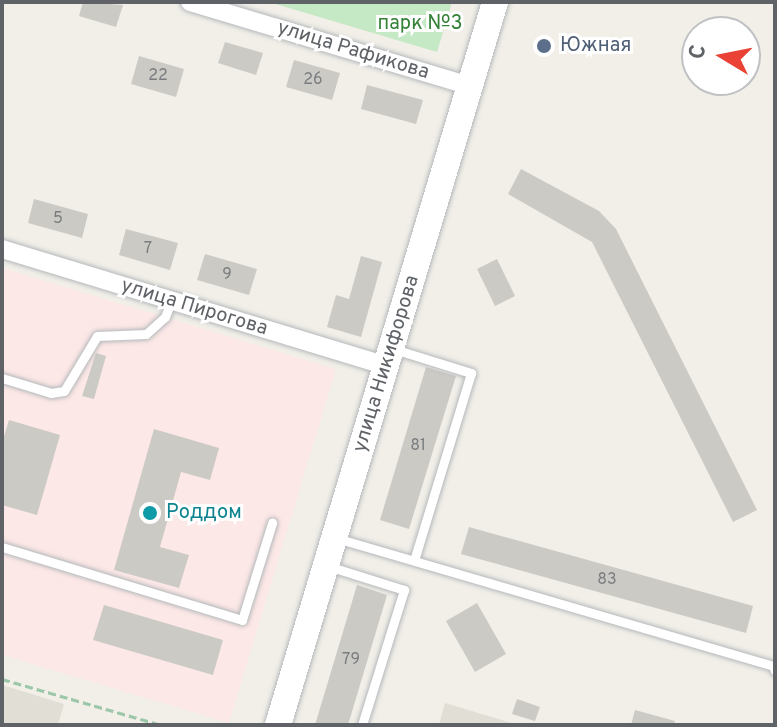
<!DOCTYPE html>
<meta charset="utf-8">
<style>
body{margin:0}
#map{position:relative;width:777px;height:727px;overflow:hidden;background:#f1efe8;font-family:Overpass,sans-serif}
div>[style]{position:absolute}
.education>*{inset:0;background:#e1ded6}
.medical>*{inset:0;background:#fce8e6}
.green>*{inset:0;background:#c5e8c5}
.building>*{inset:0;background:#cccac5}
.path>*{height:3px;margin-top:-1.5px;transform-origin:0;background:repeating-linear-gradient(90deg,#9cc7a9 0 8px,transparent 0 12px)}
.roads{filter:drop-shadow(0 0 2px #b5b8bc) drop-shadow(0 0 2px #b5b8bc)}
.service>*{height:9px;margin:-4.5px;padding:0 4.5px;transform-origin:4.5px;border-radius:4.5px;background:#fff}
.minor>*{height:18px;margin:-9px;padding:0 9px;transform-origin:9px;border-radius:9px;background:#fff}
.secondary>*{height:26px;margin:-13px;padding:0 13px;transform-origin:13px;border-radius:13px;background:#fff}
.dots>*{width:22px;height:22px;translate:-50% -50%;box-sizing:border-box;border:4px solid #fff;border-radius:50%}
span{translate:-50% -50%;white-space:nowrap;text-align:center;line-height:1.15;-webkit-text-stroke:6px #fff;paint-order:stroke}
.number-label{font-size:16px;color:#7a7d7f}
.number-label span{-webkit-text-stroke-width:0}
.park-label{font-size:20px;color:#348238}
.service-label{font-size:20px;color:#4e5e75}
.left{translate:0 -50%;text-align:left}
.street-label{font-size:20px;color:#5f6368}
.culture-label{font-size:20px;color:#0d838f}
.frame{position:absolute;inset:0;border:4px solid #5f6368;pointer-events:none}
.north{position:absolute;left:681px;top:16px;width:80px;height:80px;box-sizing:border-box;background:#fff;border:2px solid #bfc1c3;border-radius:50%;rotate:280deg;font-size:22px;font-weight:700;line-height:32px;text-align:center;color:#5f6368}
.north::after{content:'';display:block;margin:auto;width:28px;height:36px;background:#ea4335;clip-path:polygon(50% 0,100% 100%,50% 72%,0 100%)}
</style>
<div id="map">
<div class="education">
<i style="clip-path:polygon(2px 685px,64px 704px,58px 725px,2px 725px)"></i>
<i style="clip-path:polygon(445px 703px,518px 725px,439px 725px)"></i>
</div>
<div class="medical">
<i style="clip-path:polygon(2px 268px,336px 369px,229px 723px,2px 655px)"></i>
</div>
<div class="green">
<i style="clip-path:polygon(269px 2px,452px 2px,437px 52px)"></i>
</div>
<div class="building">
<i style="clip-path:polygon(83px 2px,123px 5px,116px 27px,79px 16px)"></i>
<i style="clip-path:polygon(225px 42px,263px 53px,256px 75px,218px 63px)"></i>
<i style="clip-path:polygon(139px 56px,184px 69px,176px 97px,131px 84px)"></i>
<i style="clip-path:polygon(294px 60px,340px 73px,332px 100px,286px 87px)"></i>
<i style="clip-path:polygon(367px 85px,423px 100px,416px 124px,361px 109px)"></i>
<i style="clip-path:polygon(521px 169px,599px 211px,616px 229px,757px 510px,733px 522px,592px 242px,508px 194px)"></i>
<i style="clip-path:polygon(34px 199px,88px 214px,82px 238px,28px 223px)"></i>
<i style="clip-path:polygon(126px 229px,178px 243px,170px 270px,119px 255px)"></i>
<i style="clip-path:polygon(205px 254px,257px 269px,249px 295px,197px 280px)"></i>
<i style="clip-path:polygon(361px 256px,382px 262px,361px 337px,327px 327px,336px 295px,349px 299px)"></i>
<i style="clip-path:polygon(497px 259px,515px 296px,495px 306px,477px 269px)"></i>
<i style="clip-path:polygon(96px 353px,106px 356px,94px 399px,82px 396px)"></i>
<i style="clip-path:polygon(426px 367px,456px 376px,409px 529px,380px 520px)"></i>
<i style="clip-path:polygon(9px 420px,60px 435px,37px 515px,2px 505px,2px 443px)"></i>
<i style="clip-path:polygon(154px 429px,219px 448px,210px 480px,181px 472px,160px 547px,189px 555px,179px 588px,114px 570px)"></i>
<i style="clip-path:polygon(469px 527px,753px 606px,746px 633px,461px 554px)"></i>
<i style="clip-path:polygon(357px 585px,387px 595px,348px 725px,315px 725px)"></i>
<i style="clip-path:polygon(477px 603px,506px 654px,475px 672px,446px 621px)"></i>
<i style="clip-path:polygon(104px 605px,223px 640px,213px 675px,93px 640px)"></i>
<i style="clip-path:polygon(517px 699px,540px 707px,535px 721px,512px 714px)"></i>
<i style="clip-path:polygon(635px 710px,675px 721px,674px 725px,631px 725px)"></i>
</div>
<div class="path">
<i style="left:2px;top:679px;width:166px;rotate:16.1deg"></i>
</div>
<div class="roads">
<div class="service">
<i style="left:394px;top:349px;width:81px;rotate:17.3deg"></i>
<i style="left:471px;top:373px;width:196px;rotate:106.9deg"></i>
<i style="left:2px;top:378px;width:51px;rotate:17deg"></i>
<i style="left:51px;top:393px;width:13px;rotate:-9deg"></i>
<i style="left:64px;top:391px;width:64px;rotate:-59deg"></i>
<i style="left:97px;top:336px;width:49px;rotate:-2.3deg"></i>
<i style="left:146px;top:334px;width:25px;rotate:-42deg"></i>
<i style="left:165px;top:317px;width:17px;rotate:-69deg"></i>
<i style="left:336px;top:538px;width:455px;rotate:16.3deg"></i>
<i style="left:773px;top:666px;width:5px;rotate:68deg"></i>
<i style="left:2px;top:547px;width:251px;rotate:16.9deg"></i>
<i style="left:242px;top:620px;width:102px;rotate:-72.8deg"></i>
<i style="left:328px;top:566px;width:80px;rotate:17.5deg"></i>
<i style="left:404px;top:590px;width:141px;rotate:107.3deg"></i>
</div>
<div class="minor">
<i style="left:190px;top:2px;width:292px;rotate:16.7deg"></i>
<i style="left:2px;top:249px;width:401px;rotate:16.9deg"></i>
</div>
<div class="secondary">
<i style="left:278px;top:725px;width:755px;rotate:-73.29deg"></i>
</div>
</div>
<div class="dots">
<i style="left:544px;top:46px;background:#5c6f8a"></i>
<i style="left:150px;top:513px;background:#0f9aa8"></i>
</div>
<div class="number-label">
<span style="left:158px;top:76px">22</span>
<span style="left:313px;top:80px">26</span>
<span style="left:58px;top:219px">5</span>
<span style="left:148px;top:249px">7</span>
<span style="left:227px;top:275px">9</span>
<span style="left:418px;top:446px">81</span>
<span style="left:607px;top:580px">83</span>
<span style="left:351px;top:660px">79</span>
</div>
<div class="park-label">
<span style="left:420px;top:24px">парк №3</span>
</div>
<div class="service-label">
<span class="left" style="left:560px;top:46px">Южная</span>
</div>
<div class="street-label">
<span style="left:353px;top:51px;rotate:17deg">улица Рафикова</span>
<span style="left:194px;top:308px;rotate:17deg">улица Пирогова</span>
<span style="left:387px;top:364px;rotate:-73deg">улица Никифорова</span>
</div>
<div class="culture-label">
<span class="left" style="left:166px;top:513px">Роддом</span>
</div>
<div class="frame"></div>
<div class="north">С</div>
</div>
